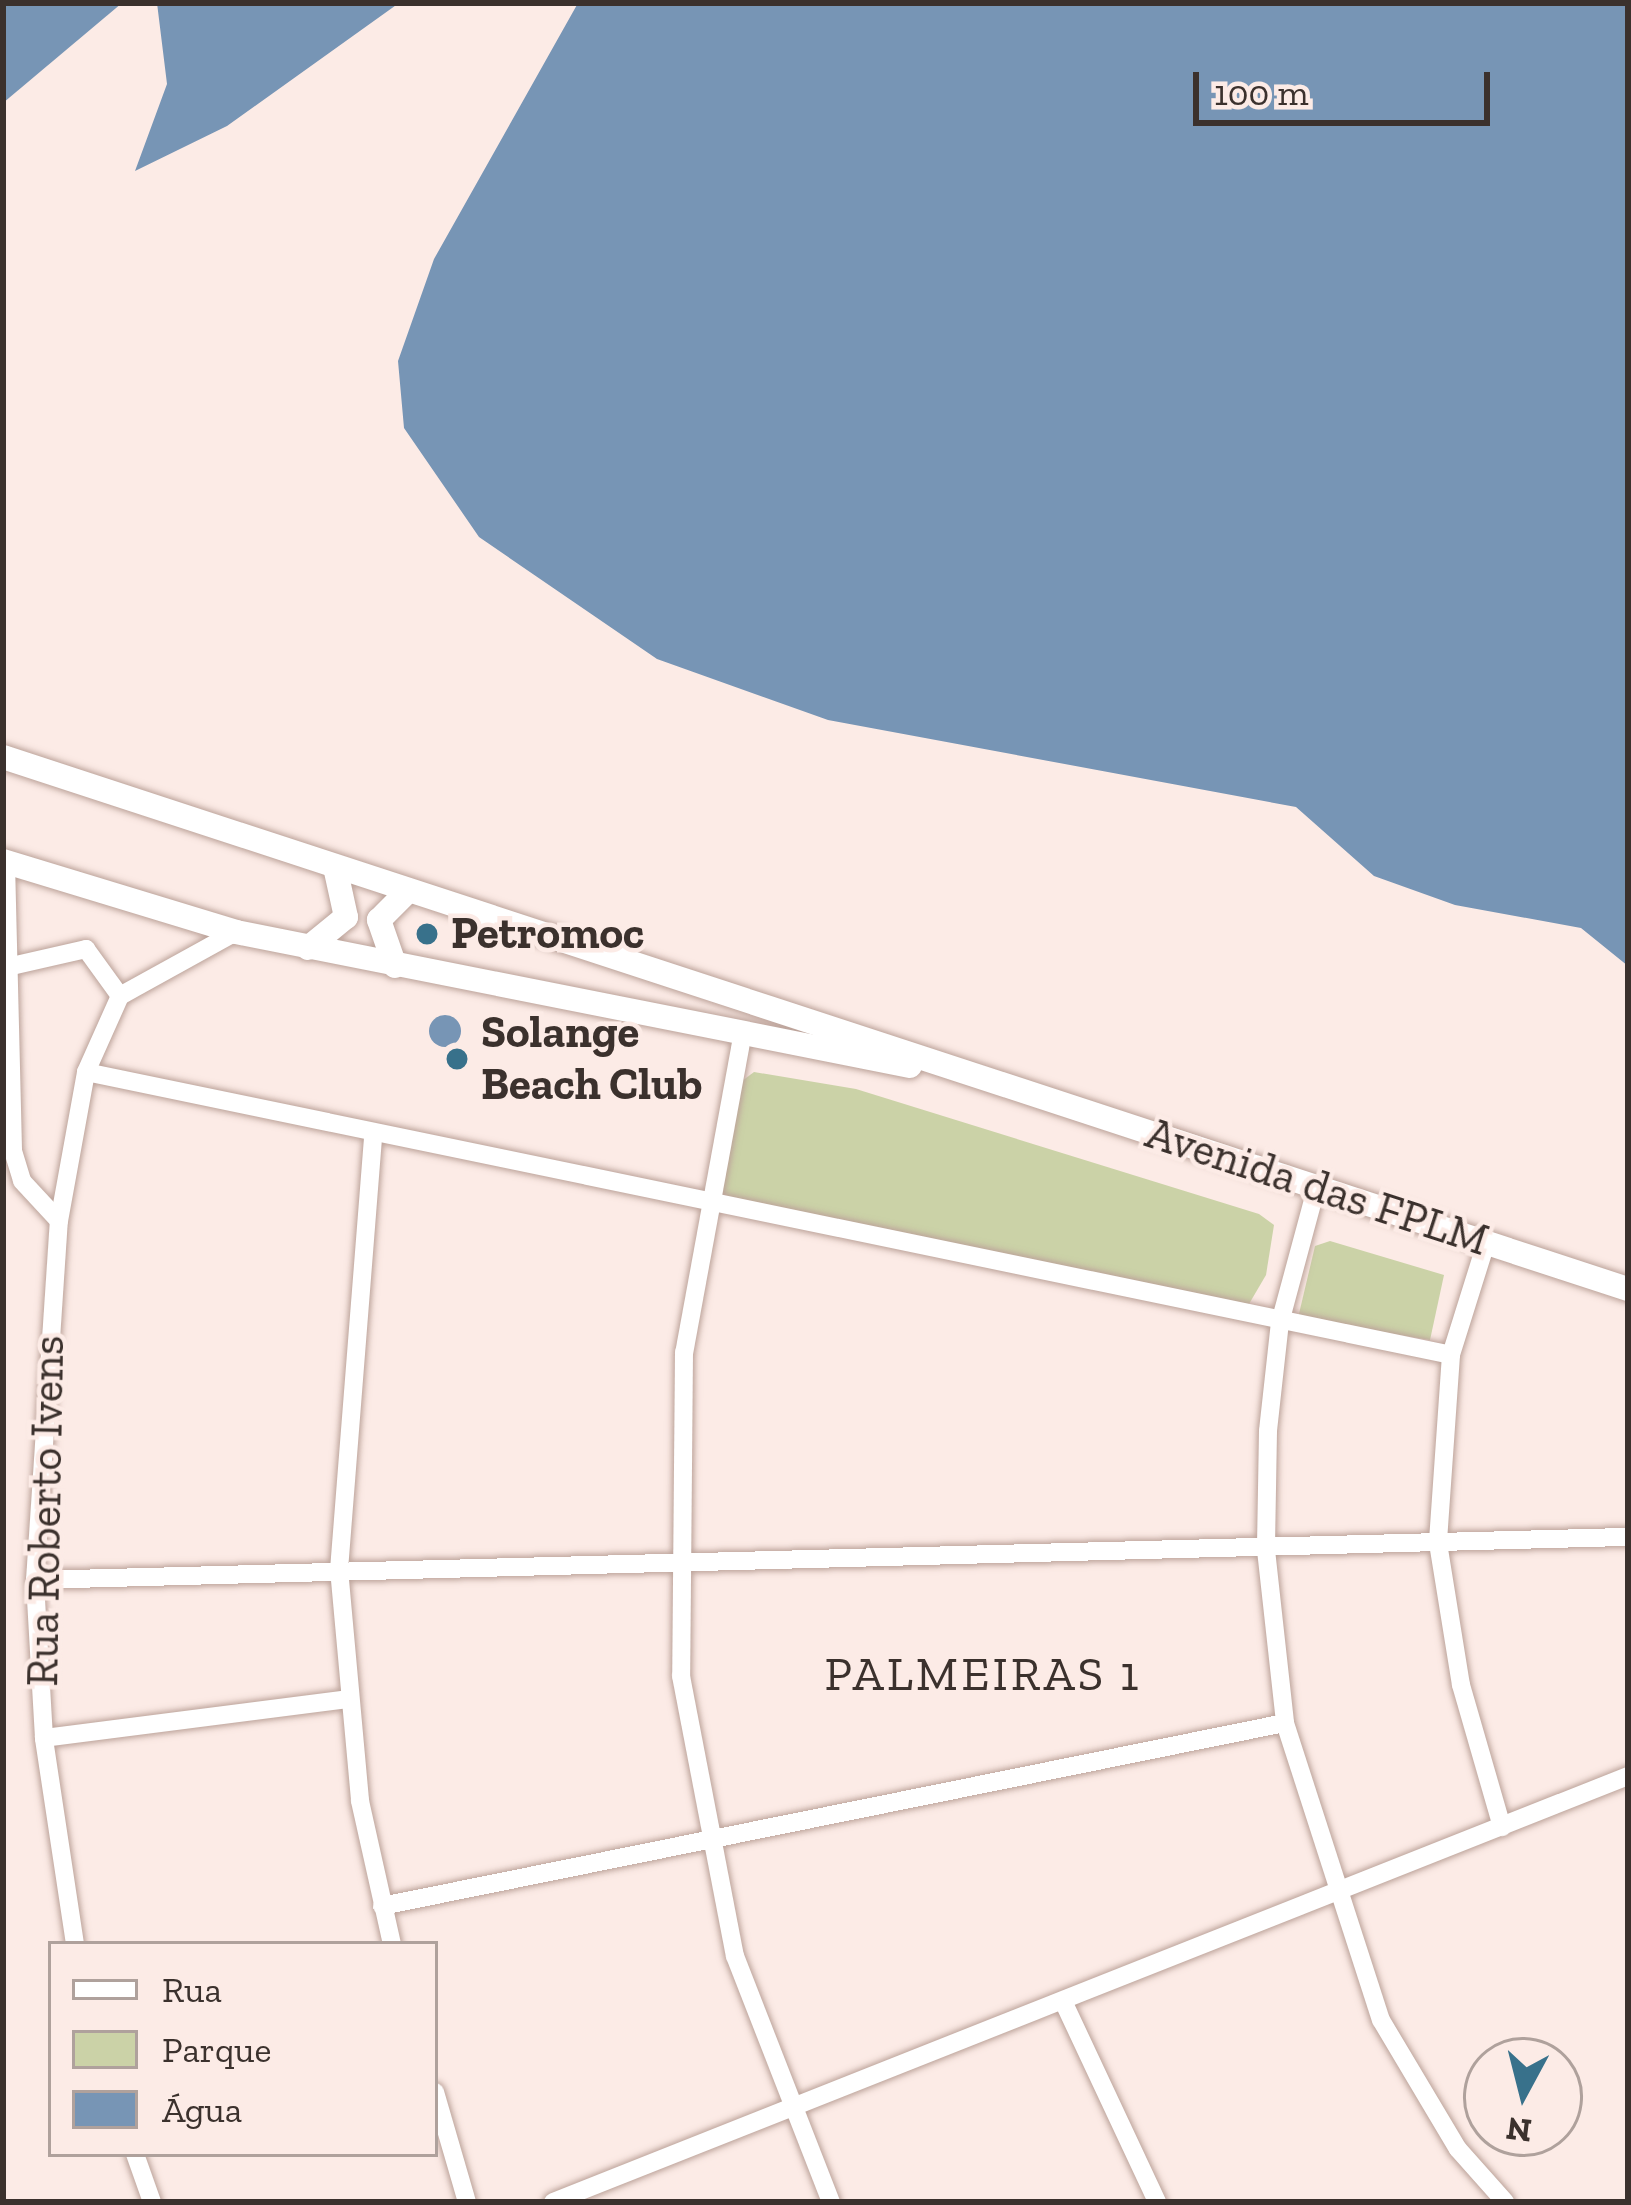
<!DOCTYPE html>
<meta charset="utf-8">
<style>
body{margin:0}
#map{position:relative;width:1631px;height:2205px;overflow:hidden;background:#fcebe6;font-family:"Zilla Slab",serif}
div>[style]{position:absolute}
.green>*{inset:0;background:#cbd2a7}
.water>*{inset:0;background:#7795b5}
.round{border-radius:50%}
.roads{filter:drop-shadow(0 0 3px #bca39a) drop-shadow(0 0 3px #bca39a)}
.minor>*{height:18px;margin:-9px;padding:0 9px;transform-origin:9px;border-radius:9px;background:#fff}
.tertiary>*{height:24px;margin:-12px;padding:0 12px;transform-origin:12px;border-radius:12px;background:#fff}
.dots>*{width:33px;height:33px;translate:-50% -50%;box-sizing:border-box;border:6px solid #fcebe6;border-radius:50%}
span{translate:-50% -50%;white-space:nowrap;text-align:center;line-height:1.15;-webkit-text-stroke:9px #fcebe6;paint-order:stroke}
.poi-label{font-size:45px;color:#3b312d;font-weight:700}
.left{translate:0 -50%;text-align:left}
.street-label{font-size:45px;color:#3b312d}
.neighbourhood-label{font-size:48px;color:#3b312d;letter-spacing:3px}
.frame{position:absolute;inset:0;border:6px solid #3b312d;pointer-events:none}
.legend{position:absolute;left:48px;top:1941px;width:390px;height:216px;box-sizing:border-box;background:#fcebe6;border:3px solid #afa19c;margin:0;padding:15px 21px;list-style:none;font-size:36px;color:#3b312d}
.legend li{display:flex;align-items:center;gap:24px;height:60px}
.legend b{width:60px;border:3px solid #afa19c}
.north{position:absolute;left:1463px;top:2037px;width:120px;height:120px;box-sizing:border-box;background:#fcebe6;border:3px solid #afa19c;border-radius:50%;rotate:187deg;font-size:33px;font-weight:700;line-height:48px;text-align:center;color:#3b312d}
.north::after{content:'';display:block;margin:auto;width:42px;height:54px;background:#38718b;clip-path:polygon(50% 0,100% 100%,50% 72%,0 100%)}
.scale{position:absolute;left:1193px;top:72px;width:297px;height:54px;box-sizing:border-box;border:6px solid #3b312d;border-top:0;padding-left:15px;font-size:36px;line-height:42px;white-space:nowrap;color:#3b312d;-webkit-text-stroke:9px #fcebe6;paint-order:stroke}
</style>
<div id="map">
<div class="green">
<i style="clip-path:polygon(754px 1072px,856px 1089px,1259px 1214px,1274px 1225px,1266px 1275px,1249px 1304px,1225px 1303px,719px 1199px,734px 1087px)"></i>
<i style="clip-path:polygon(1330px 1241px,1444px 1275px,1430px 1340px,1298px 1318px,1315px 1246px)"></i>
</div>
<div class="water">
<i style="clip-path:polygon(3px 3px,122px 3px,3px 103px)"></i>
<i style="clip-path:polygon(157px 3px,399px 3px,227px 126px,135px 171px,167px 84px)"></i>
<i style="clip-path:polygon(578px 3px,1628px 3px,1628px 966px,1581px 928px,1455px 905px,1374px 876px,1296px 807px,828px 720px,657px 659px,479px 537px,404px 428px,398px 361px,434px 259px)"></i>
<i class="round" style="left:429px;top:1015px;width:32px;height:32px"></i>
</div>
<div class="roads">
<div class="minor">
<i style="left:6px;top:863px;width:288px;rotate:88.6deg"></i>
<i style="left:13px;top:1151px;width:31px;rotate:73deg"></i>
<i style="left:22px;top:1181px;width:54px;rotate:47.2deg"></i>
<i style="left:16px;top:965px;width:72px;rotate:-12.9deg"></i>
<i style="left:86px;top:949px;width:58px;rotate:54.1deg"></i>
<i style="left:743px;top:1032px;width:325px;rotate:100.4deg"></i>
<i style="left:684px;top:1352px;width:324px;rotate:90.5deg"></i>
<i style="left:681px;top:1676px;width:285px;rotate:79.1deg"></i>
<i style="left:735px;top:1956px;width:264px;rotate:68.7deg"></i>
<i style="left:86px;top:1072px;width:1394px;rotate:11.71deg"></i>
<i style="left:373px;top:1138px;width:432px;rotate:94.5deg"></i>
<i style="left:339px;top:1569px;width:233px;rotate:84.8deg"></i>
<i style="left:360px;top:1801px;width:147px;rotate:77.4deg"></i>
<i style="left:1316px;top:1189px;width:138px;rotate:105.1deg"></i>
<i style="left:1280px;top:1322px;width:110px;rotate:96.3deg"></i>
<i style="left:1268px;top:1431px;width:119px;rotate:91deg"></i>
<i style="left:1266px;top:1550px;width:174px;rotate:83.7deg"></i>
<i style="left:1285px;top:1723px;width:312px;rotate:72.1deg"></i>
<i style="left:1381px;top:2020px;width:150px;rotate:59.2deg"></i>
<i style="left:1458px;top:2149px;width:71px;rotate:48.4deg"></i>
<i style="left:1486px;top:1243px;width:117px;rotate:107.4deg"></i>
<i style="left:1451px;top:1355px;width:188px;rotate:94deg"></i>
<i style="left:1438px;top:1543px;width:144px;rotate:80.8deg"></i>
<i style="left:1461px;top:1685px;width:148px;rotate:73.9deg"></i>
<i style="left:35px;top:1580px;width:1594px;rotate:-1.55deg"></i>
<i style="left:44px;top:1738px;width:305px;rotate:-7.3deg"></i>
<i style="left:382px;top:1906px;width:921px;rotate:-11.46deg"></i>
<i style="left:75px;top:1944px;width:208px;rotate:-98.6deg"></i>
<i style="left:44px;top:1738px;width:158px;rotate:-93.3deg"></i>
<i style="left:35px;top:1580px;width:360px;rotate:-86.2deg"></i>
<i style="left:59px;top:1221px;width:151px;rotate:-79.7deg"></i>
<i style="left:86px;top:1072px;width:83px;rotate:-65.9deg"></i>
<i style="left:120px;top:996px;width:132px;rotate:-28.9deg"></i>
<i style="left:1063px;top:2001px;width:222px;rotate:64.9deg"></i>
<i style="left:435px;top:2092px;width:115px;rotate:73.8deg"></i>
<i style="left:135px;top:2154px;width:51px;rotate:70.5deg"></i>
<i style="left:553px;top:2202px;width:1156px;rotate:-21.62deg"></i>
</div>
<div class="tertiary">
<i style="left:3px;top:757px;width:1710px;rotate:18.13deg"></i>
<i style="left:3px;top:861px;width:244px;rotate:16.9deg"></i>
<i style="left:236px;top:932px;width:687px;rotate:11.24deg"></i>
<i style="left:308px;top:948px;width:49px;rotate:-39.2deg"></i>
<i style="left:346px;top:917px;width:51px;rotate:-102.4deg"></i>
<i style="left:395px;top:966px;width:49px;rotate:-109.2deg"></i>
<i style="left:379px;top:920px;width:42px;rotate:-45deg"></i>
</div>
</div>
<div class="dots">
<i style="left:427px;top:934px;background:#38718b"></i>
<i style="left:457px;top:1059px;background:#38718b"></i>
</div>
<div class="poi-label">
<span class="left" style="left:451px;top:934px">Petromoc</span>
<span class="left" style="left:481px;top:1059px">Solange<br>Beach Club</span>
</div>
<div class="street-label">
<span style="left:1317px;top:1187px;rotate:18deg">Avenida das FPLM</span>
<span style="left:46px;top:1511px;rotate:-89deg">Rua Roberto Ivens</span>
</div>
<div class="neighbourhood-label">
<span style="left:983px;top:1674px">PALMEIRAS 1</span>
</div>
<div class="frame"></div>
<ul class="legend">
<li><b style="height:15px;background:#fff"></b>Rua</li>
<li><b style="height:33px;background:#cbd2a7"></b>Parque</li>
<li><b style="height:33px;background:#7795b5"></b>Água</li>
</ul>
<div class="north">N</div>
<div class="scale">100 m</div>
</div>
